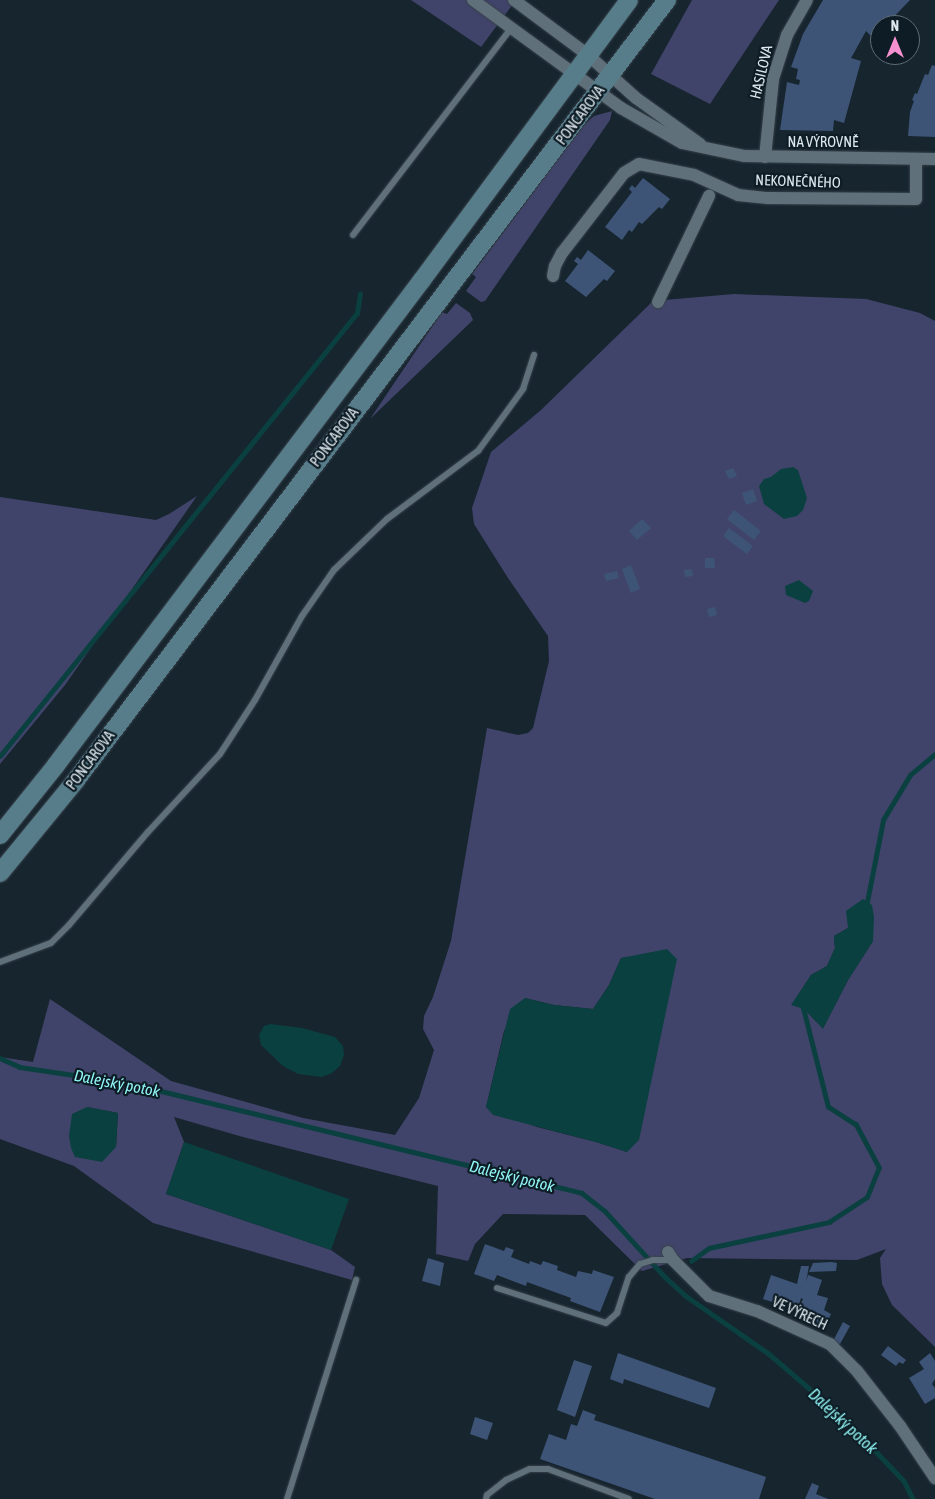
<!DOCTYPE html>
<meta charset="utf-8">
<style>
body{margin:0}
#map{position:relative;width:935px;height:1499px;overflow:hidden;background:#17252f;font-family:"Asap Condensed",sans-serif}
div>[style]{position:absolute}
.green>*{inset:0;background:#41446a}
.water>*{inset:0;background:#0b4040}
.stream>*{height:4.5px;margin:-2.25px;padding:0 2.25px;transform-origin:2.25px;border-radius:2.25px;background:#0b4040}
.building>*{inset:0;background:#3d5477}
.roads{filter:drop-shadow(0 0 1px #37424a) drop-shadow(0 0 1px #37424a)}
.lane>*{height:6px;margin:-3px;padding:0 3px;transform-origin:3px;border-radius:3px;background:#5f707b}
.street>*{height:12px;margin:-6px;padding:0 6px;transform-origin:6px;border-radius:6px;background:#5f707b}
.secondary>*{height:18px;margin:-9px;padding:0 9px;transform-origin:9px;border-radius:9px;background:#577c8a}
span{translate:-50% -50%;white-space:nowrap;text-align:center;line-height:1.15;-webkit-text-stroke:4.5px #0d1c25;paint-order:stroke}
.street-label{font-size:15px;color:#dce6ec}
.water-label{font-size:16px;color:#91f6f6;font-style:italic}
.north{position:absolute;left:870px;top:15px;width:50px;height:50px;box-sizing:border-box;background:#0d1c25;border:1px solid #606d75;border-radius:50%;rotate:0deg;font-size:14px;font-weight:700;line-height:20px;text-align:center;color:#dce6ec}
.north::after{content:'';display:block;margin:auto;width:18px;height:22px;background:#f690d0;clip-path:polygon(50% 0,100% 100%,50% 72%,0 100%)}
</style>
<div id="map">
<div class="green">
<i style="clip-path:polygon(411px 0,516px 0,481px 47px)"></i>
<i style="clip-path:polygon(692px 0,779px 0,710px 104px,651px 74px)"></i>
<i style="clip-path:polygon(612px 111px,610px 120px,485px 301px,481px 302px,466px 291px,476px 277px,472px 274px,584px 125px,594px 116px)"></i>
<i style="clip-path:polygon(evenodd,734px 294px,866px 299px,920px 313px,935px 321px,935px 1347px,892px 1305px,882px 1284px,880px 1258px,886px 1249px,857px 1260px,687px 1258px,642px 1271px,585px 1215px,503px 1214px,475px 1244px,468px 1261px,436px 1254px,438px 1186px,243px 1137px,174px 1117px,184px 1142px,166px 1194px,331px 1250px,355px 1267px,352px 1280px,153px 1223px,74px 1166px,0 1139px,0 1057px,33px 1062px,50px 999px,171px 1081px,303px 1118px,395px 1135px,419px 1098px,434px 1050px,423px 1029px,424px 1016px,433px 997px,451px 941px,487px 728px,518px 735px,528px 733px,533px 728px,549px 661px,548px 636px,508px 578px,474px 524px,472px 508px,491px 452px,541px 410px,653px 301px,734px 294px,848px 928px,873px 941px,848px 980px,823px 1028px,803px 1008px,792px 1005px,811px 975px,827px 966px,835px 948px,834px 936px,848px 928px,734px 294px,633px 957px,627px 1152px,596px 1142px,537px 1127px,486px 1107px,504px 1031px,525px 998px,554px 1005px,593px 1009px,609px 985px,621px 958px,633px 957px,734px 294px,87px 1107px,118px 1113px,116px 1147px,87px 1107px)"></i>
<i style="clip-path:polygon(456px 303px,470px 313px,473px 320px,370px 419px,442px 312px,447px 314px)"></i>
<i style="clip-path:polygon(197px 496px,65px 685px,0 764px,0 497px,156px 520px,169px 514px)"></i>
</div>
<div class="water">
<i style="clip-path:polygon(793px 467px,798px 470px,807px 498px,803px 510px,797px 516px,784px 519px,764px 504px,759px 486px,764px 479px,771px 477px,781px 469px)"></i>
<i style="clip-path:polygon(799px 580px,813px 591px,809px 601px,805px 603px,786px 595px,785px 586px)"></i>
<i style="clip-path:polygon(863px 899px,872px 905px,874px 917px,873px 941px,848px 980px,823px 1029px,804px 1009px,791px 1005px,811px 975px,827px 966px,835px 948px,834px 936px,848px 928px,846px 911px)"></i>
<i style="clip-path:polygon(667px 949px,677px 959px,639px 1140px,627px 1152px,596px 1142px,493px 1115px,486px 1107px,510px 1009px,525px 998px,554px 1005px,593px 1009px,609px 985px,621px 958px)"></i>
<i style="clip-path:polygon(270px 1024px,302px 1028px,335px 1037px,343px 1046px,344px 1055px,340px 1066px,332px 1073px,322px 1077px,298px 1074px,283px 1066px,261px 1045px,259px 1035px,264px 1026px)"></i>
<i style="clip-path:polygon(87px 1107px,118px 1113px,116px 1147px,102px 1162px,75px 1157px,71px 1148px,69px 1136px,72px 1114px)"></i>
<i style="clip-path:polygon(184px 1142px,349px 1199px,331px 1250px,166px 1194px)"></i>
</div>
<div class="stream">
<i style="left:0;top:756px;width:569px;rotate:-51.14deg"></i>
<i style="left:357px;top:313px;width:19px;rotate:-81deg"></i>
<i style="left:866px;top:907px;width:89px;rotate:-78.9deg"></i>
<i style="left:883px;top:820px;width:52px;rotate:-59deg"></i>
<i style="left:910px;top:775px;width:33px;rotate:-40deg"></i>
<i style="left:0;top:1058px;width:22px;rotate:24deg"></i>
<i style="left:20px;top:1067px;width:109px;rotate:8.4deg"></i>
<i style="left:128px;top:1083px;width:467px;rotate:13.6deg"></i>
<i style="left:582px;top:1193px;width:29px;rotate:38deg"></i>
<i style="left:605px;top:1211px;width:89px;rotate:47.7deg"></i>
<i style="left:665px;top:1277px;width:28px;rotate:42deg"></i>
<i style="left:686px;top:1296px;width:100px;rotate:34.8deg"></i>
<i style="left:768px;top:1353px;width:101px;rotate:40.6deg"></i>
<i style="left:845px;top:1419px;width:86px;rotate:46.4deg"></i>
<i style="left:904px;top:1481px;width:20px;rotate:63deg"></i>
<i style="left:691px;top:1261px;width:22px;rotate:-36deg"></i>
<i style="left:709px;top:1248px;width:123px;rotate:-12.2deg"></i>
<i style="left:829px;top:1222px;width:45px;rotate:-33.3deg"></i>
<i style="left:867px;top:1197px;width:31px;rotate:-68deg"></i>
<i style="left:879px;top:1168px;width:49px;rotate:-118.1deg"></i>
<i style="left:856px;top:1125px;width:33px;rotate:-147deg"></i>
<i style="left:828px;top:1107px;width:102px;rotate:-104.2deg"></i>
<i style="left:803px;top:1008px;width:4px;rotate:-45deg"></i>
</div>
<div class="building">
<i style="clip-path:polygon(823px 0,910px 0,886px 25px,880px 25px,880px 31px,873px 38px,866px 31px,855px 51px,851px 58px,861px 61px,844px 123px,834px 120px,833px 131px,780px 130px,787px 82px,799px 85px,800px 80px,796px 79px,798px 69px,791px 67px,803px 34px)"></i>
<i style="clip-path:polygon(932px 65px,935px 66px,935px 137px,908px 136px,910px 112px,914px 101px,912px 100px,915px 93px,917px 94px,925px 74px,928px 75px)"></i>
<i style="clip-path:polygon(643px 178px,670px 199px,662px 209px,659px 207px,642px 224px,639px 222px,632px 232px,629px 230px,622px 240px,605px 227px,632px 192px,629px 189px,632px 185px,635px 188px)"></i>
<i style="clip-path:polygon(588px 250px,615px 271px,607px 281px,604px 279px,586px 297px,565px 281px,578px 264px,574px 261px,577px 257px,581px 260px)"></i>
<i style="clip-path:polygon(733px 468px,737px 476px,729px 479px,725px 471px)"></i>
<i style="clip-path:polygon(753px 489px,757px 501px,746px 505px,742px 493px)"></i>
<i style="clip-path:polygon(734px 510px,761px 531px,754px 540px,727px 519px)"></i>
<i style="clip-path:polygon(642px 519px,651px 528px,637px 540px,629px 531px)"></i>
<i style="clip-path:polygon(729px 528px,753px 546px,747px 554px,723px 536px)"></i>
<i style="clip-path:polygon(705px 558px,714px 558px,715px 568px,705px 568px)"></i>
<i style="clip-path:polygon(631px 565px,640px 589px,631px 593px,622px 569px)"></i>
<i style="clip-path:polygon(692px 569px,693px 576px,685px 577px,684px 570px)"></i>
<i style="clip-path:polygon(617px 571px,619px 578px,606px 581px,604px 574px)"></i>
<i style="clip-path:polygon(715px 607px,717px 615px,709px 617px,707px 609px)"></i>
<i style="clip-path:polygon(485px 1244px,504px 1251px,506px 1247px,514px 1250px,511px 1257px,529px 1264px,530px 1261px,541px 1265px,543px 1261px,558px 1266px,557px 1270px,576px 1277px,578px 1271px,592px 1274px,593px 1270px,614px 1277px,600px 1312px,570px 1301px,571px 1298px,527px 1282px,526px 1286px,497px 1275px,494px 1281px,474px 1274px)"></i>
<i style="clip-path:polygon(428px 1258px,444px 1263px,440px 1286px,422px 1281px)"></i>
<i style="clip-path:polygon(831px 1262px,837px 1263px,836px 1271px,809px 1272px,813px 1263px)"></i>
<i style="clip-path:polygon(801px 1266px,809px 1266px,806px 1282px,808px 1275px,822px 1280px,817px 1295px,828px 1298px,824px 1310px,831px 1314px,824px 1329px,816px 1325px,817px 1322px,797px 1312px,803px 1299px,801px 1298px,798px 1308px,783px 1301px,782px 1305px,763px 1299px,771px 1275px,797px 1284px)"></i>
<i style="clip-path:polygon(843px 1322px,850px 1326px,840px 1344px,833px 1341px)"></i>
<i style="clip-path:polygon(888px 1346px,906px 1360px,903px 1364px,899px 1362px,896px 1366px,881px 1355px)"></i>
<i style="clip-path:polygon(618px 1353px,716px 1388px,709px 1408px,624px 1379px,623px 1384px,610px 1379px)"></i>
<i style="clip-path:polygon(930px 1353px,935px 1361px,935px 1379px,932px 1384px,935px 1388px,935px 1398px,925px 1404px,909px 1378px,924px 1369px,919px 1362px)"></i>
<i style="clip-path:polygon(574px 1360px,592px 1366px,575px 1417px,557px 1410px)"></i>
<i style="clip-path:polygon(583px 1410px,596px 1415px,594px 1420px,766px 1477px,759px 1499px,655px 1499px,540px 1459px,549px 1434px,566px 1440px,571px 1424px,577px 1426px)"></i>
<i style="clip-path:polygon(475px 1417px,493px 1423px,487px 1440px,470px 1434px)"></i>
<i style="clip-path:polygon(812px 1483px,819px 1486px,816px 1494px,828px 1499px,805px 1499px)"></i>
</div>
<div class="roads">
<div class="lane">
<i style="left:353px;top:235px;width:260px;rotate:-52.6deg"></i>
<i style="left:0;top:962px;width:54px;rotate:-20.4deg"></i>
<i style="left:51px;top:943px;width:25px;rotate:-45deg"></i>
<i style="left:69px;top:925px;width:122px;rotate:-49.7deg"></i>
<i style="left:148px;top:832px;width:106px;rotate:-47.3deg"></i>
<i style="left:220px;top:754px;width:64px;rotate:-57.1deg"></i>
<i style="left:255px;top:700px;width:96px;rotate:-60.8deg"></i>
<i style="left:302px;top:616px;width:56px;rotate:-55.2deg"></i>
<i style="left:334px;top:570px;width:74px;rotate:-43.9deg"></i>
<i style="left:387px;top:519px;width:114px;rotate:-36.8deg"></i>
<i style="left:478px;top:451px;width:77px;rotate:-54deg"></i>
<i style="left:523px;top:389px;width:36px;rotate:-72deg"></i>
<i style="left:497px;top:1288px;width:114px;rotate:17.8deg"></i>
<i style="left:606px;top:1323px;width:15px;rotate:-42deg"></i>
<i style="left:617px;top:1313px;width:38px;rotate:-72deg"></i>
<i style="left:629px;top:1277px;width:17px;rotate:-50deg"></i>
<i style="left:640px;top:1264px;width:14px;rotate:-17deg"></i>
<i style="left:653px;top:1260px;width:19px"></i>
<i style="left:287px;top:1499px;width:230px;rotate:-72.5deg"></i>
<i style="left:486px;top:1499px;width:4px;rotate:-76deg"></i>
<i style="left:487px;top:1495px;width:24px;rotate:-38deg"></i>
<i style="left:506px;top:1480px;width:26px;rotate:-25deg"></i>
<i style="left:530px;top:1469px;width:18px"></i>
<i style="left:548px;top:1469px;width:86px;rotate:20.3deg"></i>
</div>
<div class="street">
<i style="left:473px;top:0;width:183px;rotate:36.1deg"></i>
<i style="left:621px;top:108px;width:70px;rotate:29.8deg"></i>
<i style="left:682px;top:143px;width:63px;rotate:11.8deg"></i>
<i style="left:744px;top:156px;width:191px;rotate:0.9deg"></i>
<i style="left:514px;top:0;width:92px;rotate:36.6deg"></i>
<i style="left:588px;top:55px;width:64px;rotate:41.9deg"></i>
<i style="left:636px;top:98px;width:79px;rotate:35.7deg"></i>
<i style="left:765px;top:157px;width:78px;rotate:-84.1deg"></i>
<i style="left:773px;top:79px;width:46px;rotate:-72.3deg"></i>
<i style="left:787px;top:35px;width:40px;rotate:-60.3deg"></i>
<i style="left:553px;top:276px;width:10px;rotate:-79deg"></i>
<i style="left:555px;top:266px;width:15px;rotate:-62deg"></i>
<i style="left:562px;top:253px;width:101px;rotate:-52.2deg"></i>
<i style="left:624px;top:173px;width:17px;rotate:-31deg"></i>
<i style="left:639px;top:164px;width:56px;rotate:11.3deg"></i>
<i style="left:694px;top:175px;width:48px;rotate:24.4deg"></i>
<i style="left:738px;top:195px;width:30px;rotate:6deg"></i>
<i style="left:768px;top:198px;width:148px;rotate:0.4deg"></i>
<i style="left:916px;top:199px;width:40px;rotate:-90deg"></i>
<i style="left:658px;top:302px;width:118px;rotate:-64.3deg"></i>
<i style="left:668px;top:1252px;width:9px;rotate:58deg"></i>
<i style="left:673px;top:1260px;width:51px;rotate:45deg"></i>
<i style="left:709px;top:1296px;width:50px;rotate:17.4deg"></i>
<i style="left:757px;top:1311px;width:80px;rotate:24.3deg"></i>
<i style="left:830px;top:1344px;width:38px;rotate:45deg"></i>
<i style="left:857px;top:1371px;width:70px;rotate:52deg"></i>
<i style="left:900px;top:1426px;width:63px;rotate:56.1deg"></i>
</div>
<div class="secondary">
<i style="left:0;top:835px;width:90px;rotate:-51.3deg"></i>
<i style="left:56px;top:765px;width:608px;rotate:-52.96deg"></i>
<i style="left:422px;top:280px;width:348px;rotate:-53.5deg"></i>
<i style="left:0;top:873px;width:120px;rotate:-50.7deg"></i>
<i style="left:76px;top:780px;width:979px;rotate:-52.85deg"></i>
</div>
</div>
<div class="street-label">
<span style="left:761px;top:72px;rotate:-77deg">HASILOVA</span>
<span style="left:580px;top:115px;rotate:-53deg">PONCAROVA</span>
<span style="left:823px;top:142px">NA VÝROVNĚ</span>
<span style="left:798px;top:181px;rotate:2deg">NEKONEČNÉHO</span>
<span style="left:334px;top:437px;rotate:-53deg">PONCAROVA</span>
<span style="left:90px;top:760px;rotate:-53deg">PONCAROVA</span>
<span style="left:800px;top:1313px;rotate:25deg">VE VÝRECH</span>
</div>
<div class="water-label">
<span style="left:117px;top:1083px;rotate:11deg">Dalejský potok</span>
<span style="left:512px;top:1176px;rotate:14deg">Dalejský potok</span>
<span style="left:843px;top:1421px;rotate:43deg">Dalejský potok</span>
</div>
<div class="north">N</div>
</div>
